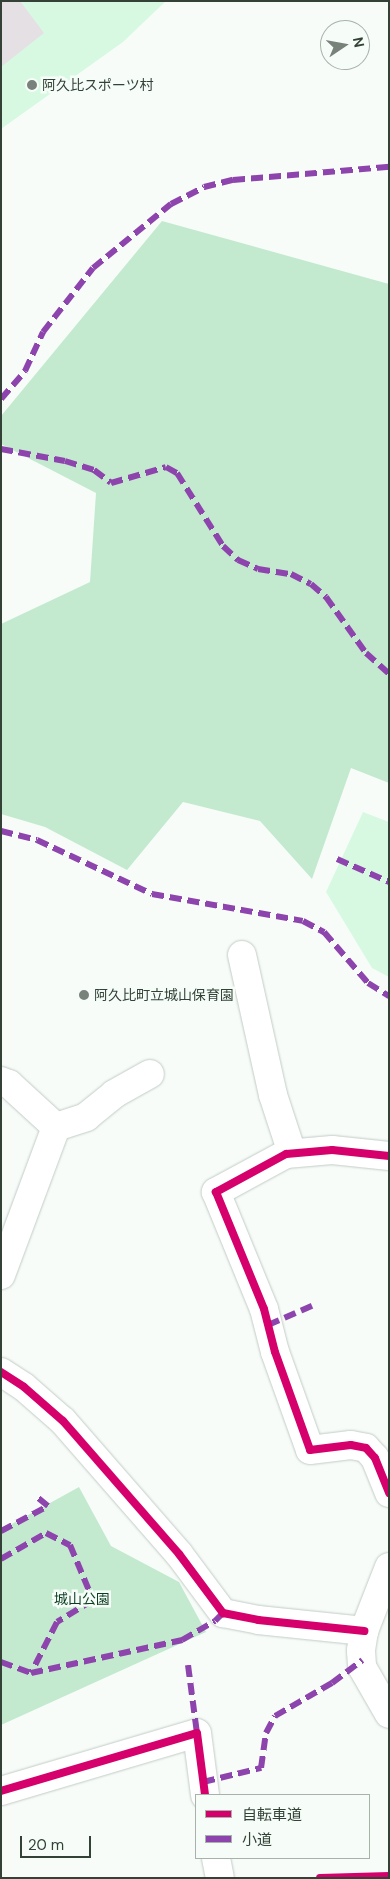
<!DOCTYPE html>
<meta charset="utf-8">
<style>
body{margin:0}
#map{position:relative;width:390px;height:1879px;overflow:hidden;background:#f7fcf9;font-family:"DM Sans","Noto Sans JP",sans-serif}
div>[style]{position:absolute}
.green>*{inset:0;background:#d8f9e1}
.forest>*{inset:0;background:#c3eacf}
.building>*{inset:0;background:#e5e0e3}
.roads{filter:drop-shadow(0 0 1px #c3ccc5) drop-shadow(0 0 1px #c3ccc5)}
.street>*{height:28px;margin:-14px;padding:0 14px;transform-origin:14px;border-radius:14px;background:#fefffe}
.quiet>*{height:6px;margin-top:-3px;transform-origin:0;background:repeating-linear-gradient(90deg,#8e44ad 0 12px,transparent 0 18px)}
.cycleway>*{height:8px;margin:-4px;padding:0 4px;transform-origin:4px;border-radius:4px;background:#d6006c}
.dots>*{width:14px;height:14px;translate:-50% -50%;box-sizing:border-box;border:2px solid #f6fdf8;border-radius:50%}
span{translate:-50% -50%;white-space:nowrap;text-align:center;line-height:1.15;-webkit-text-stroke:5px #f6fdf8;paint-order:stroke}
.poi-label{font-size:14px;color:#334137}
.left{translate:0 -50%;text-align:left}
.park-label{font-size:14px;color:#0b3e21}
.frame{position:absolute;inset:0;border:2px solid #334137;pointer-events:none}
.legend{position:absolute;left:195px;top:1794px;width:175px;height:65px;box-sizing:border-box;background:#f6fdf8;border:1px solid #a8b2ab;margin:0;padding:6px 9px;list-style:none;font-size:15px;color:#334137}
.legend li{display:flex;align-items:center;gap:10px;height:25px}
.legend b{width:25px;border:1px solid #a8b2ab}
.north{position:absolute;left:320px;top:20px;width:50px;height:50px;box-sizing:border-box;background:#f6fdf8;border:1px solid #a8b2ab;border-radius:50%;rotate:78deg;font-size:14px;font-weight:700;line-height:20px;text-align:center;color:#334137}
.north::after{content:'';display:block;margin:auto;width:18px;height:22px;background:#78827b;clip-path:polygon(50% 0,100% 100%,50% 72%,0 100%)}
.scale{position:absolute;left:20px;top:1836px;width:71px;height:22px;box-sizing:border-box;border:2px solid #334137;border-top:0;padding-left:6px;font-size:15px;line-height:18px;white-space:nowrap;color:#334137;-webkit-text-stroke:4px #f6fdf8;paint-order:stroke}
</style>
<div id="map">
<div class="green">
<i style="clip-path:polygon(1px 1px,166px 1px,123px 42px,1px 129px)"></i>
<i style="clip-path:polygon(363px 812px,389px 822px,389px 977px,372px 968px,326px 892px)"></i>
</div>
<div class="forest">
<i style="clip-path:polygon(162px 221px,389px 284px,389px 783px,351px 768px,312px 879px,260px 821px,183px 802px,127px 870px,45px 827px,1px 814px,1px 624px,90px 582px,96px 493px,1px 444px,1px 416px)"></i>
<i style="clip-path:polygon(79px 1487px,111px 1546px,179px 1582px,206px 1632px,1px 1725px,1px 1530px)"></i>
</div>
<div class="building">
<i style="clip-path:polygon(1px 1px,20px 1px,44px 33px,1px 67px)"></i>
</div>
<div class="roads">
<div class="street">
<i style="left:242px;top:955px;width:143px;rotate:77.5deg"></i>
<i style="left:273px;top:1095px;width:61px;rotate:71.9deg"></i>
<i style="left:1px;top:1081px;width:9px;rotate:21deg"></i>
<i style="left:9px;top:1084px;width:64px;rotate:42.5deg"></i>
<i style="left:56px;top:1127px;width:158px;rotate:110.4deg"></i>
<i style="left:56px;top:1127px;width:32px;rotate:-18deg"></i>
<i style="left:86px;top:1117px;width:36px;rotate:-39deg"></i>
<i style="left:114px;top:1094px;width:41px;rotate:-29.1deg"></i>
<i style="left:389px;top:1156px;width:57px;rotate:-174deg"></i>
<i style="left:332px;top:1150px;width:46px;rotate:175deg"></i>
<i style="left:286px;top:1154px;width:80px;rotate:151.5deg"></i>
<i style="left:216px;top:1192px;width:126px;rotate:67.7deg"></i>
<i style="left:264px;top:1309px;width:44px;rotate:75.7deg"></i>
<i style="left:275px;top:1352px;width:104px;rotate:70.3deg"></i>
<i style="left:310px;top:1450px;width:41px;rotate:-7deg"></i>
<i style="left:351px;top:1445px;width:15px;rotate:11deg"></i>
<i style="left:366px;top:1448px;width:13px;rotate:48deg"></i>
<i style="left:375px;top:1458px;width:38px;rotate:68deg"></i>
<i style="left:1px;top:1372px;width:27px;rotate:33deg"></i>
<i style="left:24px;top:1387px;width:52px;rotate:41.1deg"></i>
<i style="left:63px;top:1421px;width:176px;rotate:48.9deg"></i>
<i style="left:179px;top:1554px;width:74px;rotate:53.3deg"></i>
<i style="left:223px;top:1613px;width:36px;rotate:11deg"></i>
<i style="left:258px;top:1620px;width:107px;rotate:5.9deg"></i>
<i style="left:389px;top:1567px;width:69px;rotate:111.3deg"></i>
<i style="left:364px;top:1631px;width:20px;rotate:99deg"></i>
<i style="left:361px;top:1651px;width:16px;rotate:86deg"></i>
<i style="left:362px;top:1667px;width:54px;rotate:60.1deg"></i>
<i style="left:1px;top:1791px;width:204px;rotate:-16.5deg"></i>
<i style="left:197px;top:1733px;width:63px;rotate:82.6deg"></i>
<i style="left:216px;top:1858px;width:20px;rotate:79deg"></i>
</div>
</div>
<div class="quiet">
<i style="left:1px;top:399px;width:37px;rotate:-49deg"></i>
<i style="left:25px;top:371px;width:43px;rotate:-65.2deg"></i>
<i style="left:43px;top:332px;width:81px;rotate:-52deg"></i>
<i style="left:93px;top:268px;width:101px;rotate:-39.4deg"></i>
<i style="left:171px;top:204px;width:37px;rotate:-27deg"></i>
<i style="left:204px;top:187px;width:30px;rotate:-14deg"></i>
<i style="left:233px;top:180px;width:157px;rotate:-4.8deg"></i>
<i style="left:1px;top:449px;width:65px;rotate:10.6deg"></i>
<i style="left:65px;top:461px;width:30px;rotate:17deg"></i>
<i style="left:94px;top:470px;width:21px;rotate:37deg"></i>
<i style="left:111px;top:483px;width:57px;rotate:-16.2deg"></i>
<i style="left:166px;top:467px;width:13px;rotate:29deg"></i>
<i style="left:177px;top:473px;width:86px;rotate:57.8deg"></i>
<i style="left:223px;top:546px;width:21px;rotate:43deg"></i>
<i style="left:238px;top:560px;width:22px;rotate:24deg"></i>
<i style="left:258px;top:569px;width:33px;rotate:9deg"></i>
<i style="left:291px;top:574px;width:22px;rotate:27deg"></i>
<i style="left:311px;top:584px;width:20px;rotate:41deg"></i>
<i style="left:326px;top:597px;width:69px;rotate:54.5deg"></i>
<i style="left:366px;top:653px;width:31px;rotate:42deg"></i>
<i style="left:1px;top:831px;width:37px;rotate:14deg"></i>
<i style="left:37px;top:840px;width:127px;rotate:25.2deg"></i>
<i style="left:152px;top:894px;width:153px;rotate:10.1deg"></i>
<i style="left:303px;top:921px;width:24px;rotate:28deg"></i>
<i style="left:324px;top:932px;width:67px;rotate:49.2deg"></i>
<i style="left:368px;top:983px;width:25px;rotate:32deg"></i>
<i style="left:337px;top:859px;width:57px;rotate:23.9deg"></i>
<i style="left:268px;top:1325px;width:50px;rotate:-23.5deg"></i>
<i style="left:1px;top:1531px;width:53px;rotate:-28deg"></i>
<i style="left:48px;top:1506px;width:14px;rotate:-141deg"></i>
<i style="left:1px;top:1559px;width:52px;rotate:-30deg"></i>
<i style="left:46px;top:1533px;width:27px;rotate:27deg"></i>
<i style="left:70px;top:1545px;width:60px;rotate:67.3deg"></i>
<i style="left:93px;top:1600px;width:42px;rotate:148.6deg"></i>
<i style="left:57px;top:1622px;width:57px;rotate:117deg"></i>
<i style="left:1px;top:1662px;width:32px;rotate:20deg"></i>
<i style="left:31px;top:1673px;width:155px;rotate:-12.3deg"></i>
<i style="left:182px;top:1640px;width:38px;rotate:-30deg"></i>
<i style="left:215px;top:1621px;width:11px;rotate:-45deg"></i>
<i style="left:188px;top:1665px;width:69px;rotate:82.5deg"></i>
<i style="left:203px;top:1782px;width:60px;rotate:-13.6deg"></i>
<i style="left:261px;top:1768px;width:35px;rotate:-82deg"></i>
<i style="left:266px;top:1733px;width:19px;rotate:-62deg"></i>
<i style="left:275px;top:1716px;width:66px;rotate:-30.1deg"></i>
<i style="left:332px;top:1683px;width:38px;rotate:-37deg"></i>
</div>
<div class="cycleway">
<i style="left:389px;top:1156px;width:57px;rotate:-174deg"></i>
<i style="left:332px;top:1150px;width:46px;rotate:175deg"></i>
<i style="left:286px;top:1154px;width:80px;rotate:151.5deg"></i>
<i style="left:216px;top:1192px;width:126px;rotate:67.7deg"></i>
<i style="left:264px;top:1309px;width:44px;rotate:75.7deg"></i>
<i style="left:275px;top:1352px;width:104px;rotate:70.3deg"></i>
<i style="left:310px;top:1450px;width:41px;rotate:-7deg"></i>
<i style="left:351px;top:1445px;width:15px;rotate:11deg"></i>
<i style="left:366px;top:1448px;width:13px;rotate:48deg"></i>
<i style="left:375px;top:1458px;width:38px;rotate:68deg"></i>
<i style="left:1px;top:1372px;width:27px;rotate:33deg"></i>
<i style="left:24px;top:1387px;width:52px;rotate:41.1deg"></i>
<i style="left:63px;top:1421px;width:176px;rotate:48.9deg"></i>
<i style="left:179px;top:1554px;width:74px;rotate:53.3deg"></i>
<i style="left:223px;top:1613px;width:36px;rotate:11deg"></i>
<i style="left:258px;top:1620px;width:107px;rotate:5.9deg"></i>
<i style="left:1px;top:1791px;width:204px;rotate:-16.5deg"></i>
<i style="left:197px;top:1733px;width:63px;rotate:82.6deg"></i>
<i style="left:320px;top:1878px;width:69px;rotate:-1.7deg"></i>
</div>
<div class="dots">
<i style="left:32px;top:85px;background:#78827b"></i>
<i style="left:84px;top:995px;background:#78827b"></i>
</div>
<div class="poi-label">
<span class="left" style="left:42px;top:85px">阿久比スポーツ村</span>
<span class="left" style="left:94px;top:995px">阿久比町立城山保育園</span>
</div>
<div class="park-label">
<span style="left:82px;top:1599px">城山公園</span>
</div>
<div class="frame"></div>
<ul class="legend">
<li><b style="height:6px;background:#d6006c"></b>自転車道</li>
<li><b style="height:6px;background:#8e44ad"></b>小道</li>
</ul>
<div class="north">N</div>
<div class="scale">20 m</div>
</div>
